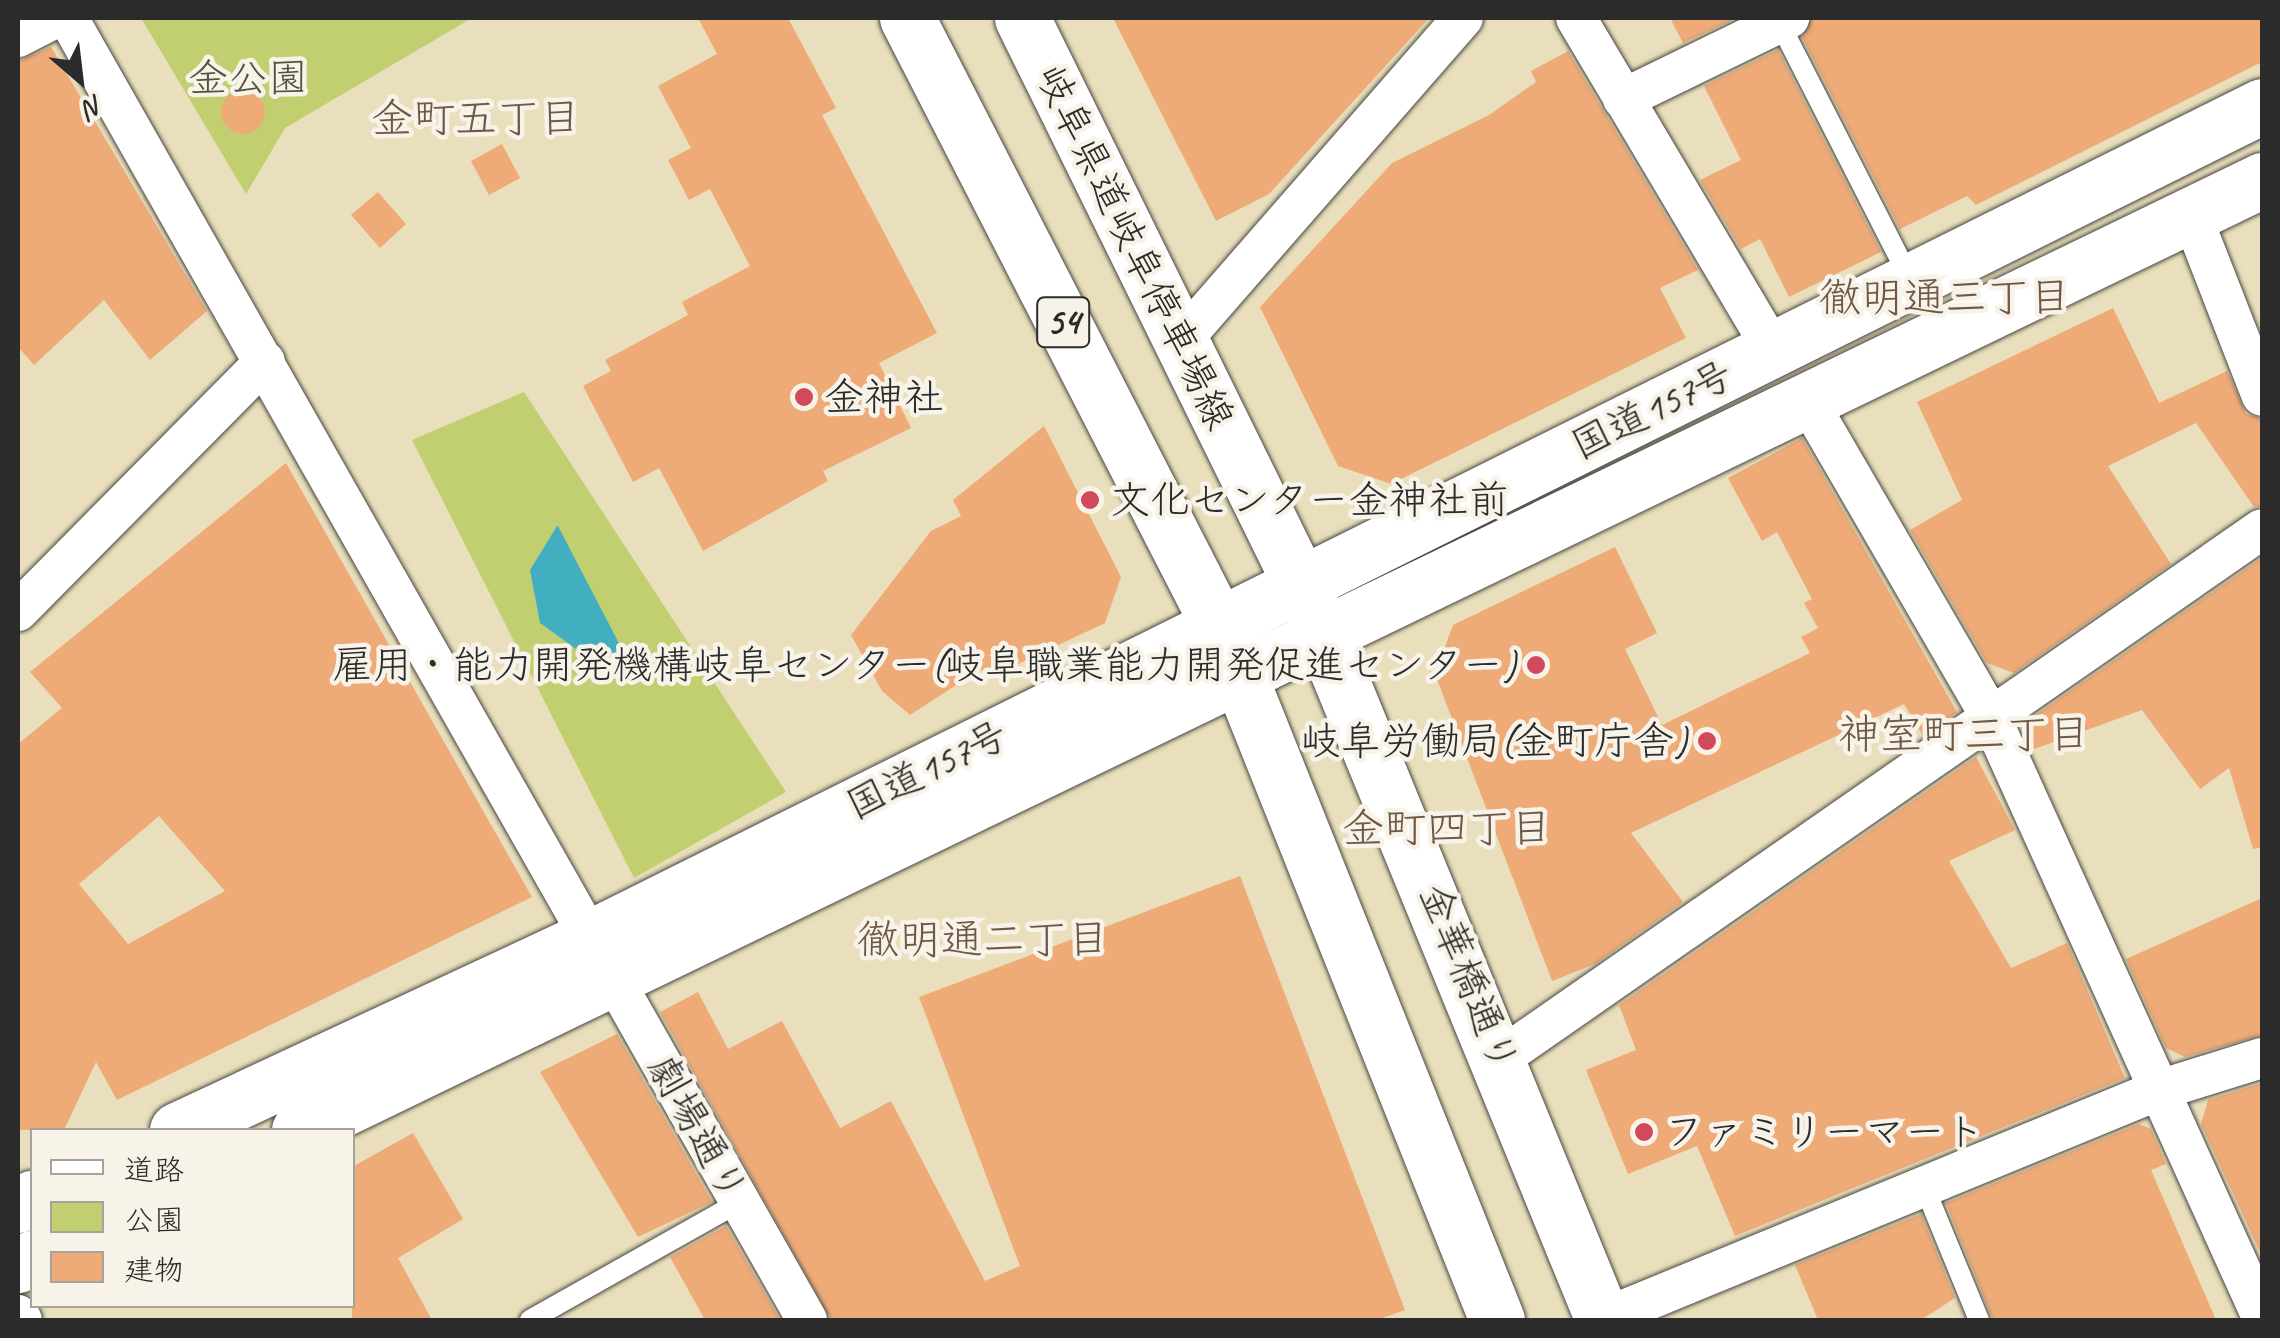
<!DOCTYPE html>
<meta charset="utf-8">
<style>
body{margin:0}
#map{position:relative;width:2280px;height:1338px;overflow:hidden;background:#e9dfbc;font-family:Caveat,"Klee One",sans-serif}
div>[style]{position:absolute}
.green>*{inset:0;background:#c1cf71}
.water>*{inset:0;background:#42afc0}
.building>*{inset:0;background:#eeab78}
.round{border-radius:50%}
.roads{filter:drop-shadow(0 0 2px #484641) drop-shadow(0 0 2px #484641)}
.lane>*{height:20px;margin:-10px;padding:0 10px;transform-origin:10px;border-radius:10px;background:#fff}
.street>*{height:40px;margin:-20px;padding:0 20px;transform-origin:20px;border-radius:20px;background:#fff}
.secondary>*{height:55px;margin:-27.5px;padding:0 27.5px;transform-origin:27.5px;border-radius:27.5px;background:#fff}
.primary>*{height:55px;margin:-27.5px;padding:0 27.5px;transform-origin:27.5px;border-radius:27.5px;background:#fff}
.highway>*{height:55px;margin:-27.5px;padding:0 27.5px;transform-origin:27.5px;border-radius:27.5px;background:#fff}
.dots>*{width:28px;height:28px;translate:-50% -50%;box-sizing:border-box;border:5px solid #f7f3e8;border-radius:50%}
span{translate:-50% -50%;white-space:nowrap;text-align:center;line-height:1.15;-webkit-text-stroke:9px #f7f3e8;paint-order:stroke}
.shield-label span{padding:2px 8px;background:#f7f3e8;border:2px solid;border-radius:8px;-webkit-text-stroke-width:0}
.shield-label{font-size:38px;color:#2b2b2b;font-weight:700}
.park-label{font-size:40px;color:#50543c}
.street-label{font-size:40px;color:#2b2b2b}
.poi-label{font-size:40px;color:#2b2b2b}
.left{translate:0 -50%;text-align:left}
.right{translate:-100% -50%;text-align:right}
.neighbourhood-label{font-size:42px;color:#6f5846}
.frame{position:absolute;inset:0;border:20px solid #2b2b2b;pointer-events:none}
.legend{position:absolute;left:30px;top:1128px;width:325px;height:180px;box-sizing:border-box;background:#f7f3e8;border:2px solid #a5a39c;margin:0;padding:12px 18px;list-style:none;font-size:30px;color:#2b2b2b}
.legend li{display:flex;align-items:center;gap:20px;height:50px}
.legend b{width:50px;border:2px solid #a5a39c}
.north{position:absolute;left:30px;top:30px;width:100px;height:100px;-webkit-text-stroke:8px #f7f3e8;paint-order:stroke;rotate:152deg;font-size:28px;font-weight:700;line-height:40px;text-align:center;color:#2b2b2b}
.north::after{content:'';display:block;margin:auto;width:35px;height:45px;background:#2b2b2b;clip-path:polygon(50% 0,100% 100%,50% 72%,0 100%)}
</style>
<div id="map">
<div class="green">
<i style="clip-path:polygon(141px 18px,472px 18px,285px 128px,246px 194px)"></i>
<i style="clip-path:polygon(524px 392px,786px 792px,634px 878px,412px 440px)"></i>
</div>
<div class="water">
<i style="clip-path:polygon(557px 526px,558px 526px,624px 653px,583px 654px,540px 623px,530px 570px)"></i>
</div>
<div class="building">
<i style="clip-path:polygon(698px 18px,788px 18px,836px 108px,822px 115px,937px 333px,879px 363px,911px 428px,823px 471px,828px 481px,703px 551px,659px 468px,633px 482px,583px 386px,611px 371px,605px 360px,688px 315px,682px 302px,750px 266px,710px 189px,689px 200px,668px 160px,691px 148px,658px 86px,717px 54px)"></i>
<i style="clip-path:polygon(1113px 18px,1429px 18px,1269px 194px,1216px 221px)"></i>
<i style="clip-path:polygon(1670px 18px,1736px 18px,1683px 43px)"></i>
<i style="clip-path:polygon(1812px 18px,2262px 18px,2262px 62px,1976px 205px,1967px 196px,1900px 229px,1802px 37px)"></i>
<i style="clip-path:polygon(51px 47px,207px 311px,150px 360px,104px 300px,34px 365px,18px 347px,18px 61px)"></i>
<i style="clip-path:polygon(1778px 50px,1881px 252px,1789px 297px,1760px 239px,1741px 249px,1700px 180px,1741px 160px,1704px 86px)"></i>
<i style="clip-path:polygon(1568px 51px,1698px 270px,1660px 288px,1686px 338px,1391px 484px,1338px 466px,1260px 307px,1392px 163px,1489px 115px,1536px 82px,1531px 71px)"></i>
<i class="round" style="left:221px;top:90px;width:44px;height:44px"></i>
<i style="clip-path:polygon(502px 144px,520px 178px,489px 195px,471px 161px)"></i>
<i style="clip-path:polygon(378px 192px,406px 224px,380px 248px,351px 215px)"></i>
<i style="clip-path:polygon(2113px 308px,2159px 403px,2227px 371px,2246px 414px,2262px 419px,2262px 506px,2254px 507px,2196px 423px,2108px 466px,2171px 564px,2014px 673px,1987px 663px,1910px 530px,1962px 500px,1917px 402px)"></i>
<i style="clip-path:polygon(1044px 426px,1121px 577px,1105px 623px,986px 679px,981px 669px,910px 715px,882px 691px,851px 635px,931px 531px,961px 516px,953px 500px)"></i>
<i style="clip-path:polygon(1802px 438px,1957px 712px,1923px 736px,1904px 704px,1631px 833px,1683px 902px,1595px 964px,1552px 981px,1435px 674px,1453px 625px,1615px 547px,1657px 633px,1625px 649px,1662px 725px,1810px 653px,1801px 637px,1818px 628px,1804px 603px,1812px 599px,1777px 532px,1762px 541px,1728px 478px)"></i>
<i style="clip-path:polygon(evenodd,286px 463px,532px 897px,117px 1100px,96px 1062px,64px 1130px,18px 1130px,18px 744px,62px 708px,30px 672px,286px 463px,159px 816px,225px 891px,128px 944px,79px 884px,159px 816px)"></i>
<i style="clip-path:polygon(2262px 558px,2262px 847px,2253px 849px,2229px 768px,2200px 789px,2142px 710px,2031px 750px,2033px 717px)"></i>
<i style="clip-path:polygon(1976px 757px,2015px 830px,1949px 861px,2011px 968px,2067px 943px,2125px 1078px,1735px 1236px,1697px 1146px,1628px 1174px,1586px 1070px,1636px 1050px,1619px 1005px)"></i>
<i style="clip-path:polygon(1240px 876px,1405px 1310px,1377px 1320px,831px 1320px,660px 1012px,698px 992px,728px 1049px,782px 1021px,840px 1128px,891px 1101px,985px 1281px,1020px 1266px,919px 997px)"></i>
<i style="clip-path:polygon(2262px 898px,2262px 1035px,2185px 1057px,2166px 1048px,2126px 959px)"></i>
<i style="clip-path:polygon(617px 1034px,712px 1202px,638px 1237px,540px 1072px)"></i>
<i style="clip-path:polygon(2262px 1083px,2262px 1256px,2201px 1124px,2208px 1100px)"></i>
<i style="clip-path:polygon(2139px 1124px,2151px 1129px,2166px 1164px,2151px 1170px,2216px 1320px,1993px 1320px,1946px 1203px)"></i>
<i style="clip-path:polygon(413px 1133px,463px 1219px,398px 1258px,432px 1320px,352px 1320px,352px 1167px)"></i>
<i style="clip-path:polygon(1921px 1214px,1955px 1298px,1921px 1320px,1818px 1320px,1795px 1265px)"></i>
<i style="clip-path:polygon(726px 1226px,780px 1320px,705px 1320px,670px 1257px)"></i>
</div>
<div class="roads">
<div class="lane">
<i style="left:1777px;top:18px;width:291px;rotate:63deg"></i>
<i style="left:1924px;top:1186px;width:145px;rotate:67.7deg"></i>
<i style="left:530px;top:1320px;width:239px;rotate:-29.4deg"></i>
</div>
<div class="street">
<i style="left:68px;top:18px;width:1497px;rotate:60.42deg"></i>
<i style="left:1576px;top:18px;width:386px;rotate:59.3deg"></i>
<i style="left:18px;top:37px;width:42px;rotate:-27.2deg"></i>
<i style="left:1623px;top:99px;width:185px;rotate:-26deg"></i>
<i style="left:2183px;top:220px;width:15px;rotate:28deg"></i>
<i style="left:2196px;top:227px;width:181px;rotate:68.7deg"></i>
<i style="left:1182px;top:340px;width:427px;rotate:-48.9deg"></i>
<i style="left:1810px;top:405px;width:359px;rotate:59.9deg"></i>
<i style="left:1990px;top:716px;width:660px;rotate:65.65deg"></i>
<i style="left:18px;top:611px;width:351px;rotate:-45.3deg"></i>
<i style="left:1502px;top:1057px;width:925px;rotate:-34.79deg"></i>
<i style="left:18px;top:1315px;width:6px;rotate:51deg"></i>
<i style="left:1602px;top:1319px;width:602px;rotate:-22.35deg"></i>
<i style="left:2159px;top:1090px;width:108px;rotate:-17.3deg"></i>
</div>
<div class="secondary">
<i style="left:1305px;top:592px;width:787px;rotate:67.74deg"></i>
<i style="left:1222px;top:632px;width:741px;rotate:68.21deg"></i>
</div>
<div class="primary">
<i style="left:907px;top:18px;width:683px;rotate:62.84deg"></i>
<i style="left:1022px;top:18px;width:632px;rotate:63.8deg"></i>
</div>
<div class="highway">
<i style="left:177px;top:1130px;width:461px;rotate:-25deg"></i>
<i style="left:595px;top:935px;width:1862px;rotate:-26.44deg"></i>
<i style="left:299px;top:1130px;width:2181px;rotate:-25.82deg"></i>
<i style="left:18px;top:1205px;width:16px;rotate:-27deg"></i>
<i style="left:18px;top:1265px;width:16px;rotate:-27deg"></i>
</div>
</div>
<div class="dots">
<i style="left:804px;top:397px;background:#d1495b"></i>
<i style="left:1090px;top:500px;background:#d1495b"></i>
<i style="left:1536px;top:665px;background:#d1495b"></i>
<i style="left:1707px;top:741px;background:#d1495b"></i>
<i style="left:1644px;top:1132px;background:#d1495b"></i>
</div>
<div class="shield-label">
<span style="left:1063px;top:322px">54</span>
</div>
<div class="park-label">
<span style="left:248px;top:78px">金公園</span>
</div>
<div class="street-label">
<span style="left:1135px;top:247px;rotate:64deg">岐阜県道岐阜停車場線</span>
<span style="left:1652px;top:410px;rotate:-26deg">国道157号</span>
<span style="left:927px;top:770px;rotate:-26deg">国道157号</span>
<span style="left:1469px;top:978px;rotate:68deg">金華橋通り</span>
<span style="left:698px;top:1129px;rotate:61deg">劇場通り</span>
</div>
<div class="poi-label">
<span class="left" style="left:824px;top:397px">金神社</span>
<span class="left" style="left:1110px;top:500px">文化センター金神社前</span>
<span class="right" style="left:1516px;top:665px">雇用・能力開発機構岐阜センター(岐阜職業能力開発促進センター)</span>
<span class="right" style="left:1687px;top:741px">岐阜労働局(金町庁舎)</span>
<span class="left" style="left:1664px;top:1132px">ファミリーマート</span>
</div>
<div class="neighbourhood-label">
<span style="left:476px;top:119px">金町五丁目</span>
<span style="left:1945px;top:298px">徹明通三丁目</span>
<span style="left:1964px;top:735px">神室町三丁目</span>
<span style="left:1447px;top:829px">金町四丁目</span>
<span style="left:983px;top:940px">徹明通二丁目</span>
</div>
<div class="frame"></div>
<ul class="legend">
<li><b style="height:12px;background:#fff"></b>道路</li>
<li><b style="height:28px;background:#c1cf71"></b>公園</li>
<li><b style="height:28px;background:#eeab78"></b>建物</li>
</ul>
<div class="north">N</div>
</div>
